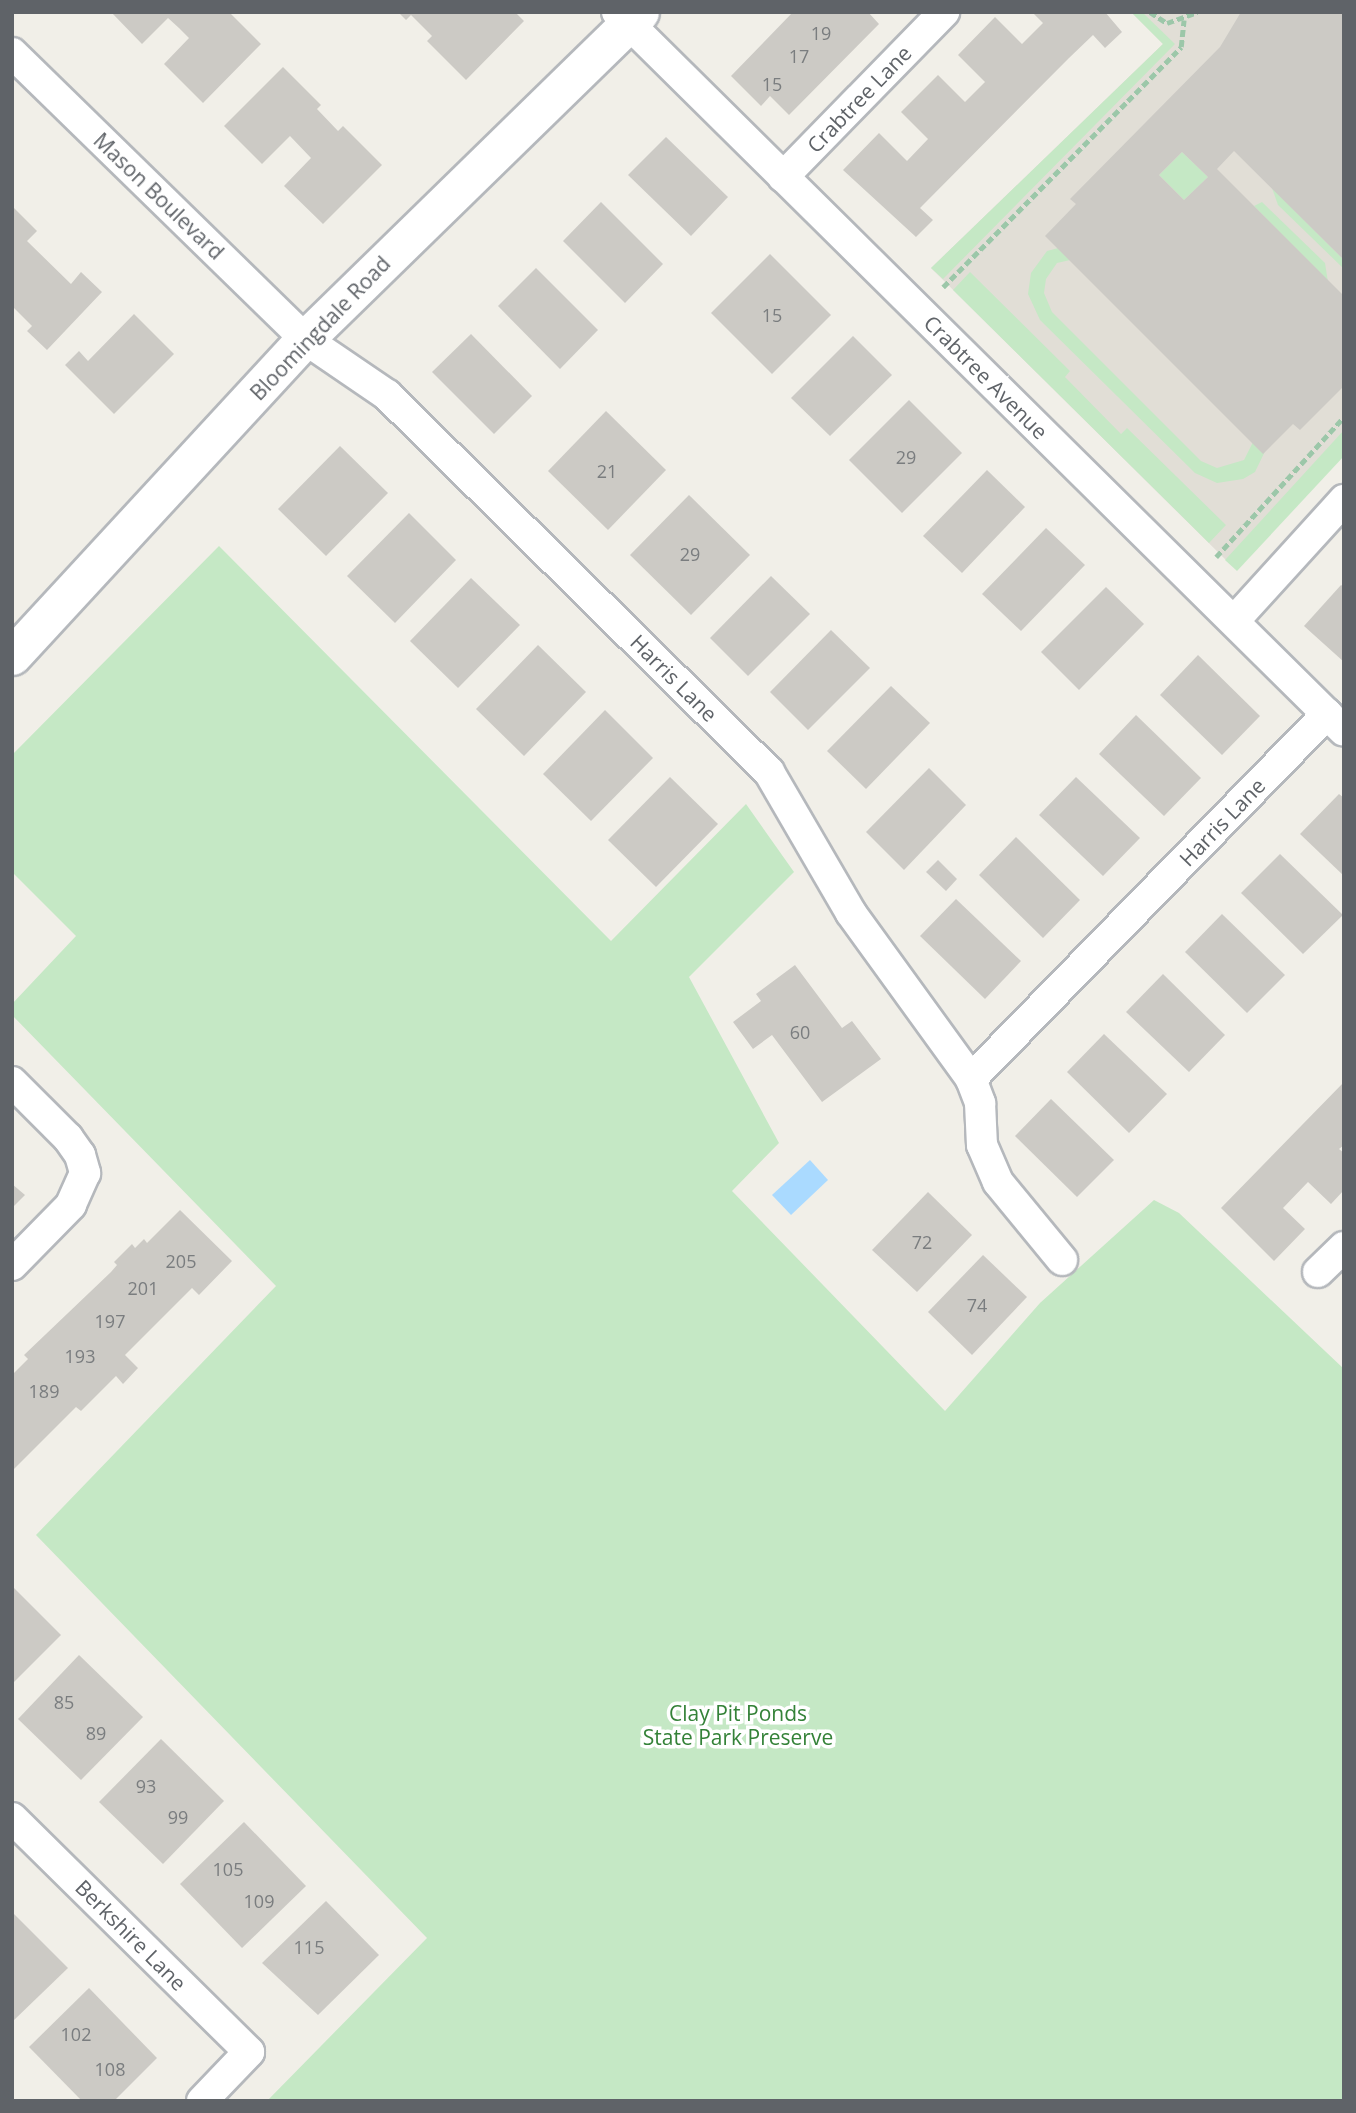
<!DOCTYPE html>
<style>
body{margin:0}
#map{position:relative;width:1356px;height:2113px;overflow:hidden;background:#f1efe8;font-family:"Open Sans",sans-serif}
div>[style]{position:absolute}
.education>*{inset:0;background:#e1ded6}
.green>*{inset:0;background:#c5e8c5}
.water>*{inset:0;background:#aadaff}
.building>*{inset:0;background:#cccac5}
.path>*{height:4.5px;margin-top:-2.25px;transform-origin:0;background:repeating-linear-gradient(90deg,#9cc7a9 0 7px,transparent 0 10.5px)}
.roads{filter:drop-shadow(2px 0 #b5b8bc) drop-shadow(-2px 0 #b5b8bc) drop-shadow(0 2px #b5b8bc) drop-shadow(0 -2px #b5b8bc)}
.minor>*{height:30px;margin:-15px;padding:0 15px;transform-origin:15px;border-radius:15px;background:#fff}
.tertiary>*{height:37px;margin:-18.5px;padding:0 18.5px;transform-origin:18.5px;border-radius:18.5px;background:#fff}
span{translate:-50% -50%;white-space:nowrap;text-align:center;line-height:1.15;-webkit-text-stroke:7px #fff;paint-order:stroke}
.number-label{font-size:18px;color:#7a7d7f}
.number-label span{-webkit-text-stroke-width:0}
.street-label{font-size:21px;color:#5f6368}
.park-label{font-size:21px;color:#348238}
.frame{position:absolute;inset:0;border:14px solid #5f6368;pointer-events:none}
</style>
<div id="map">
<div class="education">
<div style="clip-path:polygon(1131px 12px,1344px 12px,1344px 443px,1232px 566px,931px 268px,1163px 44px)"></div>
</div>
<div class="green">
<div style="clip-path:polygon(1131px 12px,1142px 12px,1175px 44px,943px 279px,931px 268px,1163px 44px)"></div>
<div style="clip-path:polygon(1182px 152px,1208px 177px,1184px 200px,1159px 175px)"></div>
<div style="clip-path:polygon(1272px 188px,1344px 260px,1344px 269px,1278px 205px)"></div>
<div style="clip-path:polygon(1262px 202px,1325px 263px,1328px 282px,1254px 206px)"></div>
<div style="clip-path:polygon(evenodd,1077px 243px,1103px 255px,1259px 407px,1269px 429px,1269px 443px,1255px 472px,1243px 479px,1217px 483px,1195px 473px,1040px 320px,1028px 294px,1031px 273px,1047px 251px,1077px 243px,1079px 258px,1097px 266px,1247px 415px,1254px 440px,1244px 460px,1217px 468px,1201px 461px,1052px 312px,1044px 293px,1046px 279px,1057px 263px,1079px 258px)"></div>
<div style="clip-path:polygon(970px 272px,1070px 371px,1065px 377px,1121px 434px,1127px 428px,1226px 525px,1209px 543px,953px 290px)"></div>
<div style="clip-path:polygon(1344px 430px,1344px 456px,1237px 571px,1225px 560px)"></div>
<div style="clip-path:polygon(219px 546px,611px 941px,746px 804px,794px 872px,689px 977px,779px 1143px,732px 1191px,945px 1411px,1040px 1303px,1154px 1200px,1179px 1213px,1344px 1369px,1344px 2101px,267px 2101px,427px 1938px,36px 1535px,276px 1286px,12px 1015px,12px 1004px,76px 936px,12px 872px,12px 755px)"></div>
</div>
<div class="water">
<div style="clip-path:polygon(810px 1160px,828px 1180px,791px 1215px,772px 1195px)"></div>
</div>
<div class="building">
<div style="clip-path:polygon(111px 12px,229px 12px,261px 44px,203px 103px,164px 64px,189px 38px,179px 28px,168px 18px,142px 44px)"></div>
<div style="clip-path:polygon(398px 12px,515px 12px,524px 21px,466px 80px,427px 41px,432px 36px,411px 15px,406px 20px)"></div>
<div style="clip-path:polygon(793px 12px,868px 12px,879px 24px,789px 115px,770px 96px,761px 106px,731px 76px)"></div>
<div style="clip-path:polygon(1032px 12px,1105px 12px,1122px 32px,1105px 48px,1093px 35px,1069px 58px,923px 205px,920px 208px,933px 220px,916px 237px,843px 170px,879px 133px,907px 161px,928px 139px,901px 112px,938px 75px,965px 102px,985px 82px,958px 55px,995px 17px,1022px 44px,1043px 23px)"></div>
<div style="clip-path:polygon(evenodd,1241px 12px,1344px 12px,1344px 260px,1234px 151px,1217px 169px,1344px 296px,1344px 386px,1300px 430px,1293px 424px,1263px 454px,1045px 236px,1076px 204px,1070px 199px,1220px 47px,1241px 12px,1182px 152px,1208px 177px,1184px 200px,1159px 175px,1182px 152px)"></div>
<div style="clip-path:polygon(283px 67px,321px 105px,317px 109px,338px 131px,343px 126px,382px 165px,323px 224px,284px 186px,311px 158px,290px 136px,262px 164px,224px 126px)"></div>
<div style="clip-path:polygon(666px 137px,728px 197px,691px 236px,628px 175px)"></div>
<div style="clip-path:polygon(601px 202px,663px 264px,625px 303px,563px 241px)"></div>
<div style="clip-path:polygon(12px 206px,37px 231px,27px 241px,71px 284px,81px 272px,102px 292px,47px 350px,27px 331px,32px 326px,12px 306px)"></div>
<div style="clip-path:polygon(770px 254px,831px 315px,772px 374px,711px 313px)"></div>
<div style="clip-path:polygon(536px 268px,598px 330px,560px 369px,498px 306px)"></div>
<div style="clip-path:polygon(134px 314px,174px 354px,114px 414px,65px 365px,79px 351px,88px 361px)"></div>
<div style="clip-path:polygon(471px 334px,532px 396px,494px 434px,432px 372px)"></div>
<div style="clip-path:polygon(853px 336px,892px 375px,830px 436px,791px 398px)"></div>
<div style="clip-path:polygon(909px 400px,962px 453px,902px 513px,849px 460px)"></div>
<div style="clip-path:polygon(606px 411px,666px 470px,608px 530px,548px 471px)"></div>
<div style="clip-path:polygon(340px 446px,388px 493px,326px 556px,278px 509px)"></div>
<div style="clip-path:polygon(987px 470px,1025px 507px,962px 573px,923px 536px)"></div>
<div style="clip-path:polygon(689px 495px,750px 555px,691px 615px,630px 555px)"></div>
<div style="clip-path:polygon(409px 513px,456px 560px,395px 623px,347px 576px)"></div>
<div style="clip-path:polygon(1046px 528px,1085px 565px,1021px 631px,982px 594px)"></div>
<div style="clip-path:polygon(771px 576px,810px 614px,748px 676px,710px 638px)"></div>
<div style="clip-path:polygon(471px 578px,520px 625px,458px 688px,410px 641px)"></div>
<div style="clip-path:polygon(1341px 585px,1344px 587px,1344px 662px,1304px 626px)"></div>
<div style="clip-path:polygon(1106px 587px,1144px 624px,1079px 690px,1041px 652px)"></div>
<div style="clip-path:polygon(831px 630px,870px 668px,808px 730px,770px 692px)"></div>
<div style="clip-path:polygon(538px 645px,586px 692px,524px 756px,476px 709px)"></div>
<div style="clip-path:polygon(1198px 655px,1260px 716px,1222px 755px,1160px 695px)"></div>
<div style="clip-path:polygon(891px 686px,930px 723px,866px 789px,827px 751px)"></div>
<div style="clip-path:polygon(605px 710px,653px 758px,591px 821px,543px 774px)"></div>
<div style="clip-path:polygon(1136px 715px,1201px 778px,1164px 816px,1099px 754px)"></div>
<div style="clip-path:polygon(929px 768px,966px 805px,904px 870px,866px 832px)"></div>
<div style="clip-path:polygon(670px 777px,718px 824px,656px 887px,608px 840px)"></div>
<div style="clip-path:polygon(1076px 777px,1140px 838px,1103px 876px,1039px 815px)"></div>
<div style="clip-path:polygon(1339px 794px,1344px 798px,1344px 876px,1300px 834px)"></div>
<div style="clip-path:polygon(1016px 837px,1080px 900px,1043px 938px,979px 875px)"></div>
<div style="clip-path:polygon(1280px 854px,1343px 915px,1303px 954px,1241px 893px)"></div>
<div style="clip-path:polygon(938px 860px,957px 879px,946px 891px,926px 872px)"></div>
<div style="clip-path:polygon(956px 899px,1021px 961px,985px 999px,920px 936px)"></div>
<div style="clip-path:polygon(1222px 914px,1285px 975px,1247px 1013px,1185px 952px)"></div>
<div style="clip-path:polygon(795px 965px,842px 1028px,852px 1021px,881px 1059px,822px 1102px,772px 1035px,753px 1049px,733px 1022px,761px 1001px,756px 994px)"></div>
<div style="clip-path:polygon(1163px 974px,1225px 1035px,1189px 1072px,1126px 1012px)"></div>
<div style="clip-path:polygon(1104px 1034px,1167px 1094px,1129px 1133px,1067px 1072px)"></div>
<div style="clip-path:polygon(1344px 1082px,1344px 1145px,1339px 1149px,1344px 1153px,1344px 1190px,1331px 1204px,1308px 1182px,1283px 1208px,1305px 1229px,1274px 1261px,1221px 1208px)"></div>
<div style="clip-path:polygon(1051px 1099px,1114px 1160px,1077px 1197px,1015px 1136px)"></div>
<div style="clip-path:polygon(12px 1184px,25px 1195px,12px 1208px)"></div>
<div style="clip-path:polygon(928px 1192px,972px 1235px,917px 1292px,872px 1250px)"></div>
<div style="clip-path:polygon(180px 1210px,232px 1261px,199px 1295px,192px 1288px,125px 1355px,138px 1368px,123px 1384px,116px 1376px,81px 1411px,76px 1407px,12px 1471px,12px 1375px,28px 1359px,24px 1355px,111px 1272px,117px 1265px,114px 1262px,132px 1244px,135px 1248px,144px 1239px,147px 1243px)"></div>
<div style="clip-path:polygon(983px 1255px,1027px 1297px,972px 1355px,928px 1312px)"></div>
<div style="clip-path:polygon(12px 1586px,61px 1635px,12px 1684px)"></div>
<div style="clip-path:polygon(79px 1655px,143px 1717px,81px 1780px,18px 1719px)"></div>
<div style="clip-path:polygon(161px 1739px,224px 1801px,163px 1864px,99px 1802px)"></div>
<div style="clip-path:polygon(244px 1822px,306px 1886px,242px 1948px,180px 1884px)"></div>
<div style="clip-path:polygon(326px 1901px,379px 1955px,318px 2015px,262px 1963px)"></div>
<div style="clip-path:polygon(12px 1912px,68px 1968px,12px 2022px)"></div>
<div style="clip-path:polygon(89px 1988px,157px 2058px,114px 2101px,82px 2101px,29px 2047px)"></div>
</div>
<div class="path">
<div style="left:1150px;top:12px;width:20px;rotate:33deg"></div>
<div style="left:1167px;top:23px;width:32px;rotate:-20deg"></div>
<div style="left:943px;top:287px;width:338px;rotate:-45.2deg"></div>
<div style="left:1181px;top:47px;width:27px;rotate:-84deg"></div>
<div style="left:1216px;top:557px;width:190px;rotate:-47.6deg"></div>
</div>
<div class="roads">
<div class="minor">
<div style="left:617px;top:12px;width:1022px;rotate:44.68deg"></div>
<div style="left:12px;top:53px;width:409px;rotate:44.3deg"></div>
<div style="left:305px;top:339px;width:99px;rotate:34.3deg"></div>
<div style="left:387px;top:395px;width:537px;rotate:44.62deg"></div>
<div style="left:769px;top:772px;width:163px;rotate:59.8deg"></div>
<div style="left:851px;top:913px;width:205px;rotate:54.1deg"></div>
<div style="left:971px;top:1079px;width:26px;rotate:69deg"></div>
<div style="left:980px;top:1103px;width:42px;rotate:87.3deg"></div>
<div style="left:982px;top:1145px;width:40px;rotate:66.6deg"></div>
<div style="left:998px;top:1182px;width:101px;rotate:50.6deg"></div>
<div style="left:783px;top:177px;width:231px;rotate:-45.7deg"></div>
<div style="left:1234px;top:621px;width:164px;rotate:-47.7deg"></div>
<div style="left:971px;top:1079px;width:510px;rotate:-45.72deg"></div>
<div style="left:12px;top:1082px;width:79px;rotate:45deg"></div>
<div style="left:68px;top:1138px;width:21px;rotate:55deg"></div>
<div style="left:80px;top:1155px;width:19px;rotate:74deg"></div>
<div style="left:85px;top:1173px;width:35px;rotate:114deg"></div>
<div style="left:71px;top:1205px;width:84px;rotate:134.5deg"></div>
<div style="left:1318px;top:1272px;width:36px;rotate:-44deg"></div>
<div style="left:12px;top:1818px;width:333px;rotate:44.6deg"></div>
<div style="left:249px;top:2052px;width:68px;rotate:133.8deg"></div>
</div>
<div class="tertiary">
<div style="left:12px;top:656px;width:432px;rotate:-47.3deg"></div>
<div style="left:305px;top:339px;width:468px;rotate:-44.3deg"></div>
</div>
</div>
<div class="number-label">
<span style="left:821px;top:33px">19</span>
<span style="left:799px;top:56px">17</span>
<span style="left:772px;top:84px">15</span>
<span style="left:772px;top:315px">15</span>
<span style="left:906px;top:457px">29</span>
<span style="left:607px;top:471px">21</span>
<span style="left:690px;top:554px">29</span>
<span style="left:800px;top:1032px">60</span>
<span style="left:922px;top:1242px">72</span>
<span style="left:181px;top:1261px">205</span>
<span style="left:143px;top:1288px">201</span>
<span style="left:977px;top:1305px">74</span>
<span style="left:110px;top:1321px">197</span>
<span style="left:80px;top:1356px">193</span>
<span style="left:44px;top:1391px">189</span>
<span style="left:64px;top:1702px">85</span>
<span style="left:96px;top:1733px">89</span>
<span style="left:146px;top:1786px">93</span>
<span style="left:178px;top:1817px">99</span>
<span style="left:228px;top:1869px">105</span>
<span style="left:259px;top:1901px">109</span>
<span style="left:309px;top:1947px">115</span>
<span style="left:76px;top:2034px">102</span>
<span style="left:110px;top:2069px">108</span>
</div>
<div class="street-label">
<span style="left:859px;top:99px;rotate:-46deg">Crabtree Lane</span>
<span style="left:159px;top:196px;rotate:44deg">Mason Boulevard</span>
<span style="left:320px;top:328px;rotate:-46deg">Bloomingdale Road</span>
<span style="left:986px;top:377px;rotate:45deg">Crabtree Avenue</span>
<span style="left:674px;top:678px;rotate:45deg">Harris Lane</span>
<span style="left:1222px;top:822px;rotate:-46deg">Harris Lane</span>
<span style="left:131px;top:1935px;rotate:45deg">Berkshire Lane</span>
</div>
<div class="park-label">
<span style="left:738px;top:1725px">Clay Pit Ponds<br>State Park Preserve</span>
</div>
<div class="frame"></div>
</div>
